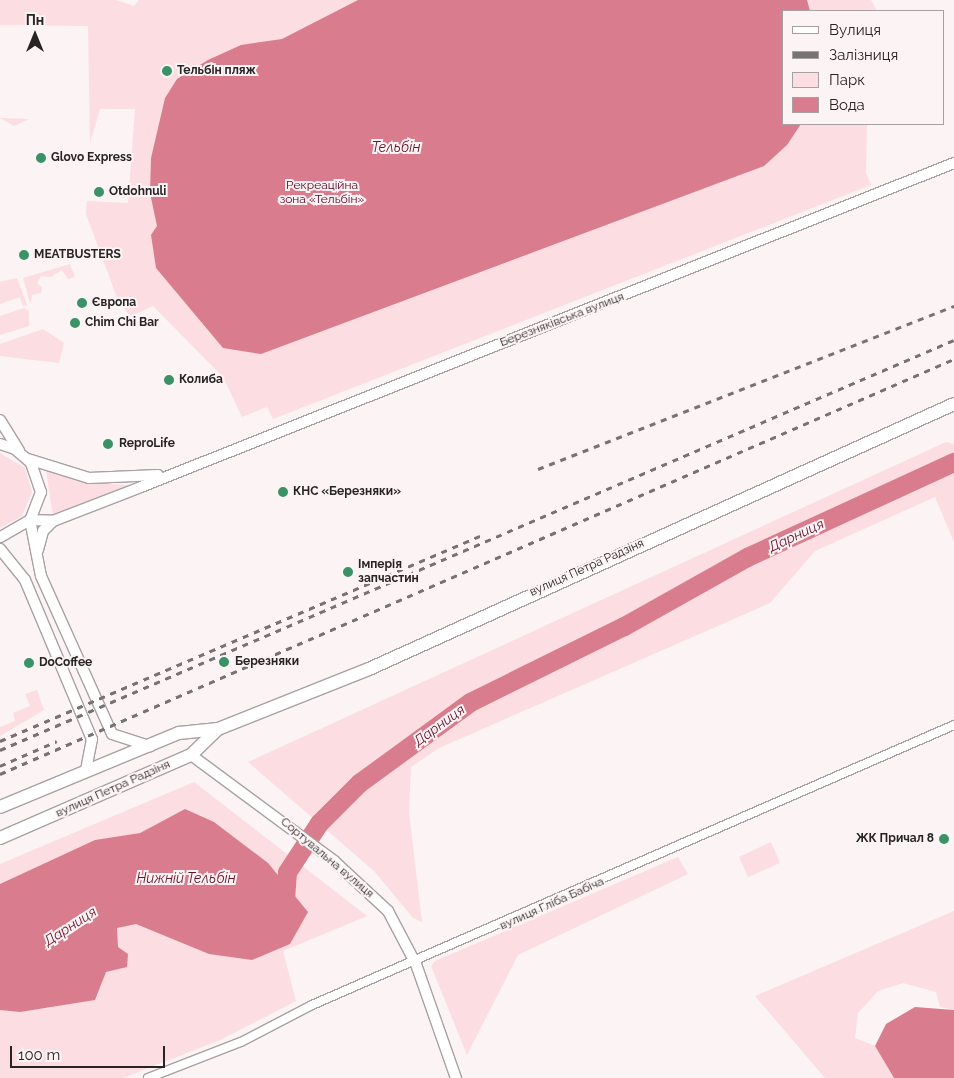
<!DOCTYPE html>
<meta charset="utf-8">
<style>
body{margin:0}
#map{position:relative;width:954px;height:1078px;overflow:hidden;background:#fcf3f4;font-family:Raleway,sans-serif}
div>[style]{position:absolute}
.green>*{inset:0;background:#fcdde1}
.water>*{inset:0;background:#d97d8e}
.river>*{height:19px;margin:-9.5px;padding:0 9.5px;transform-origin:9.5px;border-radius:9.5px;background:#d97d8e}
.roads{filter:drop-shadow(1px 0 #a9a1a2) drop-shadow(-1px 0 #a9a1a2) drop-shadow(0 1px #a9a1a2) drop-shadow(0 -1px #a9a1a2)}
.minor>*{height:8px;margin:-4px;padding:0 4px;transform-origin:4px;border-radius:4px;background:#fff}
.tertiary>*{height:10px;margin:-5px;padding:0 5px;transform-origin:5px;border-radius:5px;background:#fff}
.primary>*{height:12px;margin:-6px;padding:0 6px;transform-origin:6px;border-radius:6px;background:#fff}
.rail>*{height:3px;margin-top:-1.5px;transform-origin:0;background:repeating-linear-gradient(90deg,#777273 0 6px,transparent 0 12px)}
.dots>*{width:14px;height:14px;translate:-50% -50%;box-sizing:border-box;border:2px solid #fcf3f4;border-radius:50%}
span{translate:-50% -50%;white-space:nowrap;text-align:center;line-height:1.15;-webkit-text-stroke:4px #fcf3f4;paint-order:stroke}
.poi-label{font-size:12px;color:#272425;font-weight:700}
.left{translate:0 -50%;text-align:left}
.right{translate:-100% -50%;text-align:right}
.park-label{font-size:12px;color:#56001f}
.street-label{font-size:12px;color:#272425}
.water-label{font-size:14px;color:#65122b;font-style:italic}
.legend{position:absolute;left:782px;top:10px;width:162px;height:115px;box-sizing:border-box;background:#fcf3f4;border:1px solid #a7a0a1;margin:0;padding:6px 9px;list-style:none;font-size:15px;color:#272425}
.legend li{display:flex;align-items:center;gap:10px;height:25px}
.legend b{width:25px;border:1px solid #a7a0a1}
.north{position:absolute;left:10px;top:10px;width:50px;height:50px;-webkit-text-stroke:4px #fcf3f4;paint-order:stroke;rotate:0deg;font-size:14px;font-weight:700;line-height:20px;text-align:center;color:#272425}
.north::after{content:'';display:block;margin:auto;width:18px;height:22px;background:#272425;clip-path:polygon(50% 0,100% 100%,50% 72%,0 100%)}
.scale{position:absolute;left:10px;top:1046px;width:155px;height:22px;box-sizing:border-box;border:2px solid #272425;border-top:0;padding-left:6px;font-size:15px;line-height:18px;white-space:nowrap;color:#272425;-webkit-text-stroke:4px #fcf3f4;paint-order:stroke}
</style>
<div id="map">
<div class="green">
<div style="clip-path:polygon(0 0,115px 0,134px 6px,139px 0,871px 0,877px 11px,783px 11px,783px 124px,867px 124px,866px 173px,871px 185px,273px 419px,267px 407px,242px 417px,223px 377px,153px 306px,130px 317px,116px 295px,86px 214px,87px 201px,128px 203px,135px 109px,100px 109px,90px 143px,88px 26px,0 25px)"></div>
<div style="clip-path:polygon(0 118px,4px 118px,29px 119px,14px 126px)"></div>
<div style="clip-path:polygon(70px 264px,75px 277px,68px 279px,62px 270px,51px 277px,41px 276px,37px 283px,42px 287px,41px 293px,32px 295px,30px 303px,23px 278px)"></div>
<div style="clip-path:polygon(17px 278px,27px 305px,23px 306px,20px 297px,0 304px,0 282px)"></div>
<div style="clip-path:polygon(24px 308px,29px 311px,29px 326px,0 335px,0 316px)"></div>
<div style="clip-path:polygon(43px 329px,64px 343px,59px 363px,0 356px,0 344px)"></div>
<div style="clip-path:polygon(946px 442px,954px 444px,954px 542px,935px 497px,815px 551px,770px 603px,439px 748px,411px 767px,409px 812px,422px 922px,413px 918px,374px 871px,248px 762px)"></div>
<div style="clip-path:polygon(0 453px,25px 468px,32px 492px,22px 516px,0 528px)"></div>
<div style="clip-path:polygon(46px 470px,86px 482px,136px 486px,53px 516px)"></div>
<div style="clip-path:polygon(37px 690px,44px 710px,0 736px,0 727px,15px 721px,13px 713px,30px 706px,25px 694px)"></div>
<div style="clip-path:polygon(evenodd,194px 782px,367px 916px,283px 951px,296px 1001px,220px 1040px,123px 1078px,0 1078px,0 1010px,50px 1008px,106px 972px,126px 967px,0 921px,0 864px,194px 782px,185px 809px,257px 881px,98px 840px,140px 833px,185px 809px)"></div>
<div style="clip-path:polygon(771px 842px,780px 863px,748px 877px,739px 857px)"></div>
<div style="clip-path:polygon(678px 857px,688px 874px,518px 955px,467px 1055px,431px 966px,435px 961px)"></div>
<div style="clip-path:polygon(954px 911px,954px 1010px,940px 1007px,936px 992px,903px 983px,878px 991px,858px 1013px,855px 1038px,875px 1046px,894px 1078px,825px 1078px,755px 996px)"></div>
</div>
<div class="water">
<div style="clip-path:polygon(358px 0,807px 0,810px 11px,783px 11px,783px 124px,801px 124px,787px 145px,764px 166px,261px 354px,223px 348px,156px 268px,151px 235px,157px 226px,150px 193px,151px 158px,165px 98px,177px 79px,208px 60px,241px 45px,282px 39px)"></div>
<div style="clip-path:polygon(185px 809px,214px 822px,268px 863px,308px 912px,290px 944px,252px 960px,209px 954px,136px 924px,117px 928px,118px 947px,128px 954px,127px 967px,106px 972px,95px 1000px,20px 1012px,0 1010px,0 884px,95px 840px,140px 833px)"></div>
<div style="clip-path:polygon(915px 1007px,954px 1010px,954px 1078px,894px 1078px,875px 1046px,886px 1024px)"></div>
</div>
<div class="river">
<div style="left:284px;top:912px;width:40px;rotate:-85.7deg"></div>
<div style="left:287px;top:872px;width:59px;rotate:-56.9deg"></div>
<div style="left:319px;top:823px;width:57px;rotate:-45deg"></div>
<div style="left:359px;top:783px;width:137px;rotate:-36.1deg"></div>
<div style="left:470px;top:702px;width:172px;rotate:-26.3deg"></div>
<div style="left:624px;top:626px;width:141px;rotate:-29.3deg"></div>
<div style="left:747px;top:557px;width:228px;rotate:-24.7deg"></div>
</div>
<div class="roads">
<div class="minor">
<div style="left:148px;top:1078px;width:100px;rotate:-21.2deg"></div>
<div style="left:241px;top:1042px;width:80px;rotate:-27.5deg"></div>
<div style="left:312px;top:1005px;width:700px;rotate:-23.56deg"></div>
</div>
<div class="tertiary">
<div style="left:0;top:420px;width:36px;rotate:58deg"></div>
<div style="left:0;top:444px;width:16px;rotate:18deg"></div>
<div style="left:15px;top:449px;width:21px;rotate:41deg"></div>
<div style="left:31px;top:463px;width:31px;rotate:71deg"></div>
<div style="left:41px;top:492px;width:30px;rotate:111deg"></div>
<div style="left:30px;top:520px;width:34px;rotate:150deg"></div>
<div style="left:28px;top:459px;width:64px;rotate:17.3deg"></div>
<div style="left:89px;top:478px;width:69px;rotate:-2.5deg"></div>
<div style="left:30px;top:520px;width:23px;rotate:2deg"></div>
<div style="left:53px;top:521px;width:94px;rotate:-21.1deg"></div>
<div style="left:141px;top:487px;width:875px;rotate:-21.73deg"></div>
<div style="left:30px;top:520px;width:57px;rotate:78.9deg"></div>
<div style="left:41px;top:576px;width:173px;rotate:65.8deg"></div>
<div style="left:112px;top:734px;width:40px;rotate:18deg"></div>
<div style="left:0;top:549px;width:40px;rotate:51deg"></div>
<div style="left:25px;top:580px;width:173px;rotate:67.2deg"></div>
<div style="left:92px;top:739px;width:33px;rotate:101deg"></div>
<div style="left:38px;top:550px;width:20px;rotate:-75deg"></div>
<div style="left:43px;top:531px;width:14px;rotate:-45deg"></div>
<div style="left:191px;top:755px;width:178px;rotate:36.5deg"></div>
<div style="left:334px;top:861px;width:74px;rotate:42.8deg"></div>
<div style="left:388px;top:911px;width:60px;rotate:62.2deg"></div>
<div style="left:416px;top:964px;width:121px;rotate:70.7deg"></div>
</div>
<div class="primary">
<div style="left:0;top:807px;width:194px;rotate:-22.5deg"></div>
<div style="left:179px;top:733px;width:39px;rotate:-6deg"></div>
<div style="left:218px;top:729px;width:162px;rotate:-21.7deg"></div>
<div style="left:369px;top:669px;width:642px;rotate:-24.37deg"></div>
<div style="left:0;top:838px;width:208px;rotate:-23.5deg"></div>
<div style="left:191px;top:755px;width:37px;rotate:-44deg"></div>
</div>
</div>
<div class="rail">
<div style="left:538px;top:469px;width:447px;rotate:-21.4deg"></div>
<div style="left:0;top:741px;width:522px;rotate:-23.13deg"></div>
<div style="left:0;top:750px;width:1038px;rotate:-23.26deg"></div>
<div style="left:0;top:766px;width:62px;rotate:-23.7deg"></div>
<div style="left:0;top:774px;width:1040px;rotate:-23.51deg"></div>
</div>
<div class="dots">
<div style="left:167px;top:71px;background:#3a9267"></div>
<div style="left:41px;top:158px;background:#3a9267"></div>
<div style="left:99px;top:192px;background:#3a9267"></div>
<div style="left:24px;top:255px;background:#3a9267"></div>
<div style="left:82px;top:303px;background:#3a9267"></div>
<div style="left:75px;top:323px;background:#3a9267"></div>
<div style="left:169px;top:380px;background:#3a9267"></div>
<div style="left:108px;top:444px;background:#3a9267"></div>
<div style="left:283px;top:492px;background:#3a9267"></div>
<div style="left:348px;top:572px;background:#3a9267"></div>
<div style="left:224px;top:662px;background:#3a9267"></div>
<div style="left:29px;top:663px;background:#3a9267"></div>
<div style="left:944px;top:839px;background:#3a9267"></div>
</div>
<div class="poi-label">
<span class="left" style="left:177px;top:71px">Тельбін пляж</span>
<span class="left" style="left:51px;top:158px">Glovo Express</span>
<span class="left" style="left:109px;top:192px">Otdohnuli</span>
<span class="left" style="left:34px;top:255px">MEATBUSTERS</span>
<span class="left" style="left:92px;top:303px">Європа</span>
<span class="left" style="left:85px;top:323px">Chim Chi Bar</span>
<span class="left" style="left:179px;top:380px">Колиба</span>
<span class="left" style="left:119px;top:444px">ReproLife</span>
<span class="left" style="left:293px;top:492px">КНС «Березняки»</span>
<span class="left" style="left:358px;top:572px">Імперія<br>запчастин</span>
<span class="left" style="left:235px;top:662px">Березняки</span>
<span class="left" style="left:39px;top:663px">DoCoffee</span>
<span class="right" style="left:934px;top:839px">ЖК Причал 8</span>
</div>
<div class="park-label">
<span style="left:322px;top:193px">Рекреаційна<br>зона «Тельбін»</span>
</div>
<div class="street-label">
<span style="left:562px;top:320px;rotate:-21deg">Березняківська вулиця</span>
<span style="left:587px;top:568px;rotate:-24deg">вулиця Петра Радзіня</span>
<span style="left:113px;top:789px;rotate:-24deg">вулиця Петра Радзіня</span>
<span style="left:327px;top:858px;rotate:40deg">Сортувальна вулиця</span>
<span style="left:552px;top:904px;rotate:-24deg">вулиця Гліба Бабіча</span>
</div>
<div class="water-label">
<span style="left:396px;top:147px">Тельбін</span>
<span style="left:796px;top:535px;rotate:-25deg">Дарниця</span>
<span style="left:439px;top:725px;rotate:-36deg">Дарниця</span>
<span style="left:186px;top:878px">Нижній Тельбін</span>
<span style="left:70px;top:926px;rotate:-33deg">Дарниця</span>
</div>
<ul class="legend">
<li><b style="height:6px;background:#fff"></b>Вулиця</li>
<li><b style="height:6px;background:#777273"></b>Залізниця</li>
<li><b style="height:14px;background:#fcdde1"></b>Парк</li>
<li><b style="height:14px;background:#d97d8e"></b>Вода</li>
</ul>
<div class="north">Пн</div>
<div class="scale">100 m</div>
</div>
